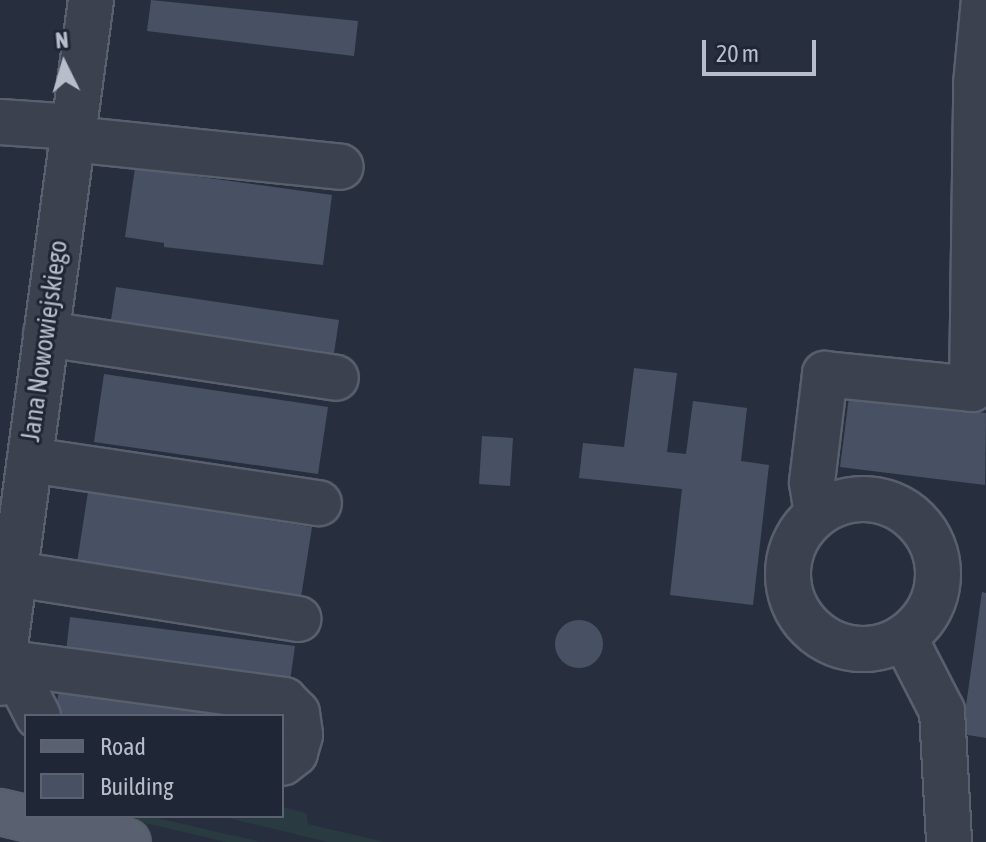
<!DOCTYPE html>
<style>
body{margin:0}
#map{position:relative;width:986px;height:842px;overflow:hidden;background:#272f3f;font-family:"Asap Condensed",sans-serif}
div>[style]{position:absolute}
.green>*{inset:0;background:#293b40}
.building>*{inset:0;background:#485163}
.round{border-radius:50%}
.roads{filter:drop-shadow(2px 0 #585f6d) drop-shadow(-2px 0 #585f6d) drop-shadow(0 2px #585f6d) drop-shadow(0 -2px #585f6d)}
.minor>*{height:44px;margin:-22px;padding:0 22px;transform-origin:22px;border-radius:22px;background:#3b414f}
.minor>.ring{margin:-22px;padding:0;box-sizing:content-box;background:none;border:44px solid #3b414f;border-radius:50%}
.major>*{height:44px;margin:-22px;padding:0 22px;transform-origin:22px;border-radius:22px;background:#59606f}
span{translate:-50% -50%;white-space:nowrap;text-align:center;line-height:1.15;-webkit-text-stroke:6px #1f2635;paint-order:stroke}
.street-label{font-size:26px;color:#b7bdca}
.legend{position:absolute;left:24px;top:714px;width:260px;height:104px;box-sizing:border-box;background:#1f2635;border:2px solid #5c6271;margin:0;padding:10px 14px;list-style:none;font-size:24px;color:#b7bdca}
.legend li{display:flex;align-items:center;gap:16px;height:40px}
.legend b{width:40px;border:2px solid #5c6271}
.north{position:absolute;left:24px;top:24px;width:80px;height:80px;-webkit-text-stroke:6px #1f2635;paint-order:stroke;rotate:355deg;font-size:22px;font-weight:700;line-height:32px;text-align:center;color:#b7bdca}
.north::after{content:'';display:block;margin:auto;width:28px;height:36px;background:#b7bdca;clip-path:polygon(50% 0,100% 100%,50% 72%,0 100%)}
.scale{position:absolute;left:702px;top:40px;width:114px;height:36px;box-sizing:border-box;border:4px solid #b7bdca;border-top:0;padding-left:10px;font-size:24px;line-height:28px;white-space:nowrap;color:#b7bdca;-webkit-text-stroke:6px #1f2635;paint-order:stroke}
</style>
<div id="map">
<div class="green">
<div style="clip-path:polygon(282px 807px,306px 813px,308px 824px,384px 842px,328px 842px,220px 816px,282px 816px)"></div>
<div style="clip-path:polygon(115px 816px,148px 816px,261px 842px,226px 842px)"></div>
</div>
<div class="building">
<div style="clip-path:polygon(151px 0,358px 21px,354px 56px,147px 31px)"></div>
<div style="clip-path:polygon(135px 168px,332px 195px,323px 265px,164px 247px,164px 243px,125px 237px)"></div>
<div style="clip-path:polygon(116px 287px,339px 320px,334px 353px,111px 320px)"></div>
<div style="clip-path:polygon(634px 368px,677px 373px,667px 452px,686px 454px,693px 401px,747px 408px,741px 461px,769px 465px,753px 605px,670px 595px,682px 489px,579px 478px,583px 443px,624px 447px)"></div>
<div style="clip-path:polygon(104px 374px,328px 407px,318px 474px,94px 442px)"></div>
<div style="clip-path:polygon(849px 397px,986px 413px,985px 485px,840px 467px)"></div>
<div style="clip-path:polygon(482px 436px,513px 438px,510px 486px,479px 484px)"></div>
<div style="clip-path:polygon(88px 492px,312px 527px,301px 597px,77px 563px)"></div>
<div style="clip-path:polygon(982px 592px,986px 593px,986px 738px,962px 734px)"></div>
<div style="clip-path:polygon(70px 617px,295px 646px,290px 681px,66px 652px)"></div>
<div class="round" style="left:555px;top:620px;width:48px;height:48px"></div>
<div style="clip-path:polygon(60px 682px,282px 716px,55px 716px)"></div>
</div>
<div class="roads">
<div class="minor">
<div style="left:0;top:122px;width:74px;rotate:3.9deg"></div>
<div style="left:72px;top:139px;width:270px;rotate:5.9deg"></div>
<div style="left:46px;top:334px;width:293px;rotate:8.6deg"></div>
<div style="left:30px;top:460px;width:292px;rotate:8.5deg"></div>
<div class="ring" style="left:788px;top:499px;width:106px;height:106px"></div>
<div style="left:817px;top:514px;width:32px;rotate:-99deg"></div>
<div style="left:812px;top:482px;width:109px;rotate:-83.1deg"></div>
<div style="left:825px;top:374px;width:148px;rotate:5.8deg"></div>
<div style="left:972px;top:389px;width:305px;rotate:-89.2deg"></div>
<div style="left:976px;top:84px;width:84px;rotate:-84.6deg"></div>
<div style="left:15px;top:574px;width:287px;rotate:9deg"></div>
<div style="left:904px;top:637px;width:83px;rotate:62.8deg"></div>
<div style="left:942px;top:711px;width:131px;rotate:86.9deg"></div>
<div style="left:3px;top:662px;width:284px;rotate:7.7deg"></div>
<div style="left:284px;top:700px;width:18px;rotate:45deg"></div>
<div style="left:297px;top:713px;width:22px;rotate:82deg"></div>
<div style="left:300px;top:735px;width:19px;rotate:106deg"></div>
<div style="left:295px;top:753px;width:16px;rotate:142deg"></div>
<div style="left:2px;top:668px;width:18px;rotate:29deg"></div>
<div style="left:18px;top:677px;width:44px;rotate:62.9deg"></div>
<div style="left:0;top:683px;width:689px;rotate:-82.41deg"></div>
</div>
<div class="major">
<div style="left:0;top:812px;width:131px;rotate:13.2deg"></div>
</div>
</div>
<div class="street-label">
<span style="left:45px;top:341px;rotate:-82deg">Jana Nowowiejskiego</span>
</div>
<ul class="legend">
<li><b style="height:10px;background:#59606f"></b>Road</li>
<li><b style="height:22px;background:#485163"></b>Building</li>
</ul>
<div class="north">N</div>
<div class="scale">20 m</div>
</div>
